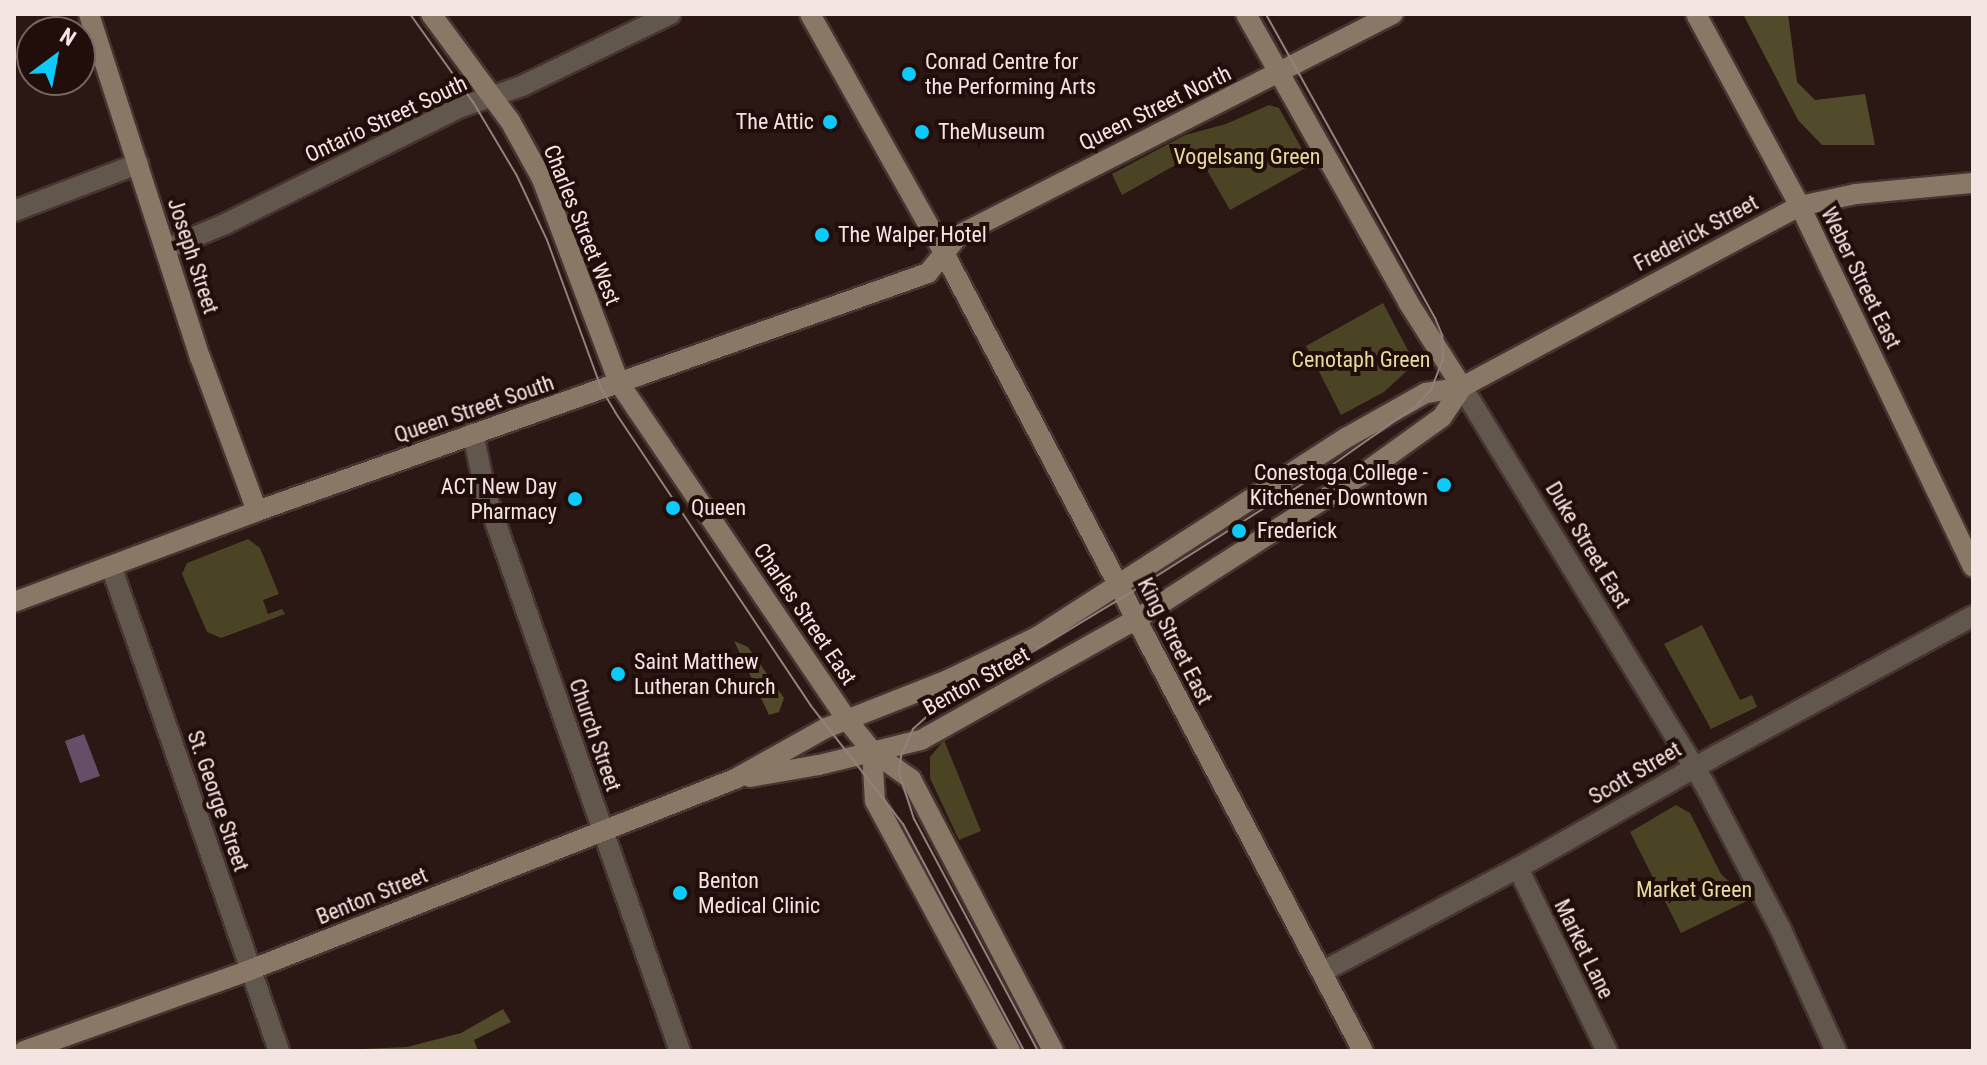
<!DOCTYPE html>
<style>
body{margin:0}
#map{position:relative;width:1987px;height:1065px;overflow:hidden;background:#2b1713;font-family:"Roboto Condensed",sans-serif}
div>[style]{position:absolute}
.green>*{inset:0;background:#4a4425}
.forest>*{inset:0;background:#514b2b}
.water>*{inset:0;background:#654e67}
.roads{filter:drop-shadow(2px 0 #473430) drop-shadow(-2px 0 #473430) drop-shadow(0 2px #473430) drop-shadow(0 -2px #473430)}
.street>*{height:20px;margin:-10px;padding:0 10px;transform-origin:10px;border-radius:10px;background:#62574d}
.secondary>*{height:20px;margin:-10px;padding:0 10px;transform-origin:10px;border-radius:10px;background:#8a7867}
.tram>*{height:2px;margin:-1px;padding:0 1px;transform-origin:1px;border-radius:1px;background:#92807d}
.dots>*{width:22px;height:22px;translate:-50% -50%;box-sizing:border-box;border:4px solid #210e0a;border-radius:50%}
span{translate:-50% -50%;white-space:nowrap;text-align:center;line-height:1.15;-webkit-text-stroke:8px #210e0a;paint-order:stroke}
.poi-label{font-size:22px;color:#f4e5e2}
.left{translate:0 -50%;text-align:left}
.right{translate:-100% -50%;text-align:right}
.street-label{font-size:22px;color:#f4e5e2}
.park-label{font-size:22px;color:#e6db9e}
.frame{position:absolute;inset:0;border:16px solid #f4e5e2;pointer-events:none}
.north{position:absolute;left:16px;top:16px;width:80px;height:80px;box-sizing:border-box;background:#210e0a;border:2px solid #756460;border-radius:50%;rotate:32deg;font-size:22px;font-weight:700;line-height:32px;text-align:center;color:#f4e5e2}
.north::after{content:'';display:block;margin:auto;width:28px;height:36px;background:#0ccafa;clip-path:polygon(50% 0,100% 100%,50% 72%,0 100%)}
</style>
<div id="map">
<div class="green">
<div style="clip-path:polygon(1269px 105px,1279px 108px,1311px 165px,1230px 210px,1197px 153px,1122px 195px,1112px 174px,1185px 135px,1226px 124px)"></div>
<div style="clip-path:polygon(1383px 303px,1411px 356px,1410px 368px,1384px 392px,1341px 415px,1306px 346px)"></div>
<div style="clip-path:polygon(248px 539px,260px 548px,279px 594px,263px 600px,268px 614px,282px 609px,285px 614px,221px 638px,207px 632px,182px 574px,187px 563px)"></div>
<div style="clip-path:polygon(1702px 625px,1740px 700px,1752px 695px,1757px 707px,1711px 729px,1664px 644px)"></div>
<div style="clip-path:polygon(944px 740px,981px 831px,959px 840px,930px 778px,930px 757px)"></div>
<div style="clip-path:polygon(1676px 805px,1690px 813px,1721px 874px,1749px 900px,1681px 933px,1630px 832px)"></div>
</div>
<div class="forest">
<div style="clip-path:polygon(1743px 14px,1788px 14px,1797px 82px,1815px 100px,1865px 94px,1875px 145px,1822px 145px,1798px 120px)"></div>
<div style="clip-path:polygon(734px 641px,748px 647px,784px 698px,779px 712px,769px 715px)"></div>
<div style="clip-path:polygon(503px 1009px,511px 1022px,474px 1040px,478px 1051px,318px 1051px,407px 1047px,461px 1033px)"></div>
</div>
<div class="water">
<div style="clip-path:polygon(84px 734px,100px 776px,80px 783px,65px 741px)"></div>
</div>
<div class="roads">
<div class="street">
<div style="left:14px;top:211px;width:133px;rotate:-20.8deg"></div>
<div style="left:166px;top:249px;width:64px;rotate:-23deg"></div>
<div style="left:225px;top:224px;width:263px;rotate:-26.4deg"></div>
<div style="left:461px;top:107px;width:65px;rotate:-19deg"></div>
<div style="left:522px;top:86px;width:165px;rotate:-25.9deg"></div>
<div style="left:1462px;top:387px;width:466px;rotate:58.6deg"></div>
<div style="left:1705px;top:785px;width:164px;rotate:62.3deg"></div>
<div style="left:1781px;top:930px;width:133px;rotate:65.6deg"></div>
<div style="left:473px;top:433px;width:63px;rotate:78.2deg"></div>
<div style="left:486px;top:495px;width:589px;rotate:70.77deg"></div>
<div style="left:111px;top:566px;width:513px;rotate:70.89deg"></div>
<div style="left:1518px;top:868px;width:203px;rotate:64.1deg"></div>
<div style="left:1322px;top:972px;width:222px;rotate:-28deg"></div>
<div style="left:1518px;top:868px;width:229px;rotate:-29.6deg"></div>
<div style="left:1717px;top:755px;width:291px;rotate:-28.5deg"></div>
</div>
<div class="secondary">
<div style="left:89px;top:14px;width:361px;rotate:72.1deg"></div>
<div style="left:200px;top:357px;width:164px;rotate:69.7deg"></div>
<div style="left:431px;top:14px;width:133px;rotate:53.6deg"></div>
<div style="left:510px;top:121px;width:66px;rotate:61.1deg"></div>
<div style="left:542px;top:179px;width:218px;rotate:69.3deg"></div>
<div style="left:619px;top:383px;width:407px;rotate:55.9deg"></div>
<div style="left:847px;top:720px;width:40px;rotate:51deg"></div>
<div style="left:872px;top:751px;width:48px;rotate:35.7deg"></div>
<div style="left:911px;top:779px;width:307px;rotate:62.4deg"></div>
<div style="left:810px;top:14px;width:274px;rotate:60.7deg"></div>
<div style="left:944px;top:253px;width:901px;rotate:62.3deg"></div>
<div style="left:1246px;top:14px;width:330px;rotate:60.6deg"></div>
<div style="left:1408px;top:302px;width:101px;rotate:57.6deg"></div>
<div style="left:1696px;top:14px;width:218px;rotate:61.6deg"></div>
<div style="left:1800px;top:206px;width:400px;rotate:64.4deg"></div>
<div style="left:14px;top:602px;width:259px;rotate:-20.5deg"></div>
<div style="left:257px;top:511px;width:712px;rotate:-19.53deg"></div>
<div style="left:928px;top:273px;width:49px;rotate:-50.8deg"></div>
<div style="left:959px;top:235px;width:487px;rotate:-27deg"></div>
<div style="left:872px;top:751px;width:50px;rotate:86.6deg"></div>
<div style="left:875px;top:801px;width:284px;rotate:61.6deg"></div>
<div style="left:750px;top:777px;width:70px;rotate:-9.9deg"></div>
<div style="left:819px;top:765px;width:105px;rotate:-13.8deg"></div>
<div style="left:921px;top:740px;width:248px;rotate:-29.3deg"></div>
<div style="left:1137px;top:619px;width:265px;rotate:-32.7deg"></div>
<div style="left:1360px;top:476px;width:101px;rotate:-35.7deg"></div>
<div style="left:1442px;top:417px;width:36px;rotate:-56deg"></div>
<div style="left:24px;top:1051px;width:240px;rotate:-19.7deg"></div>
<div style="left:250px;top:970px;width:521px;rotate:-21.5deg"></div>
<div style="left:735px;top:779px;width:104px;rotate:-29.3deg"></div>
<div style="left:826px;top:728px;width:131px;rotate:-21.5deg"></div>
<div style="left:948px;top:680px;width:99px;rotate:-25.8deg"></div>
<div style="left:1037px;top:637px;width:368px;rotate:-32.8deg"></div>
<div style="left:1346px;top:438px;width:92px;rotate:-29.4deg"></div>
<div style="left:1426px;top:393px;width:36px;rotate:-9deg"></div>
<div style="left:1462px;top:387px;width:383px;rotate:-28.2deg"></div>
<div style="left:1800px;top:206px;width:57px;rotate:-12.1deg"></div>
<div style="left:1856px;top:194px;width:118px;rotate:-5.4deg"></div>
</div>
</div>
<div class="tram">
<div style="left:410px;top:14px;width:108px;rotate:54.4deg"></div>
<div style="left:473px;top:102px;width:84px;rotate:59.2deg"></div>
<div style="left:516px;top:174px;width:73px;rotate:64.8deg"></div>
<div style="left:547px;top:240px;width:160px;rotate:69.9deg"></div>
<div style="left:602px;top:390px;width:26px;rotate:59deg"></div>
<div style="left:615px;top:412px;width:353px;rotate:56.3deg"></div>
<div style="left:811px;top:706px;width:150px;rotate:52.1deg"></div>
<div style="left:903px;top:824px;width:257px;rotate:61.9deg"></div>
<div style="left:1038px;top:1051px;width:263px;rotate:-118.1deg"></div>
<div style="left:914px;top:819px;width:48px;rotate:-108.1deg"></div>
<div style="left:899px;top:773px;width:17px;rotate:-83deg"></div>
<div style="left:901px;top:756px;width:30px;rotate:-66deg"></div>
<div style="left:913px;top:729px;width:25px;rotate:-42deg"></div>
<div style="left:932px;top:712px;width:225px;rotate:-31deg"></div>
<div style="left:1125px;top:596px;width:245px;rotate:-32.3deg"></div>
<div style="left:1332px;top:465px;width:103px;rotate:-35.1deg"></div>
<div style="left:1416px;top:406px;width:22px;rotate:-47deg"></div>
<div style="left:1431px;top:390px;width:33px;rotate:-69deg"></div>
<div style="left:1443px;top:359px;width:24px;rotate:-92deg"></div>
<div style="left:1442px;top:335px;width:18px;rotate:-112deg"></div>
<div style="left:1435px;top:318px;width:348px;rotate:-119.1deg"></div>
</div>
<div class="dots">
<div style="left:909px;top:74px;background:#0ccafa"></div>
<div style="left:830px;top:122px;background:#0ccafa"></div>
<div style="left:922px;top:132px;background:#0ccafa"></div>
<div style="left:822px;top:235px;background:#0ccafa"></div>
<div style="left:1444px;top:485px;background:#0ccafa"></div>
<div style="left:575px;top:499px;background:#0ccafa"></div>
<div style="left:673px;top:508px;background:#0ccafa"></div>
<div style="left:1239px;top:531px;background:#0ccafa"></div>
<div style="left:618px;top:674px;background:#0ccafa"></div>
<div style="left:680px;top:893px;background:#0ccafa"></div>
</div>
<div class="poi-label">
<span class="left" style="left:925px;top:74px">Conrad Centre for<br>the Performing Arts</span>
<span class="right" style="left:814px;top:122px">The Attic</span>
<span class="left" style="left:938px;top:132px">TheMuseum</span>
<span class="left" style="left:838px;top:235px">The Walper Hotel</span>
<span class="right" style="left:1428px;top:485px">Conestoga College -<br>Kitchener Downtown</span>
<span class="right" style="left:557px;top:499px">ACT New Day<br>Pharmacy</span>
<span class="left" style="left:691px;top:508px">Queen</span>
<span class="left" style="left:1257px;top:531px">Frederick</span>
<span class="left" style="left:634px;top:674px">Saint Matthew<br>Lutheran Church</span>
<span class="left" style="left:698px;top:893px">Benton<br>Medical Clinic</span>
</div>
<div class="street-label">
<span style="left:1155px;top:108px;rotate:-26deg">Queen Street North</span>
<span style="left:386px;top:119px;rotate:-25deg">Ontario Street South</span>
<span style="left:582px;top:225px;rotate:68deg">Charles Street West</span>
<span style="left:1696px;top:233px;rotate:-28deg">Frederick Street</span>
<span style="left:193px;top:256px;rotate:72deg">Joseph Street</span>
<span style="left:1861px;top:278px;rotate:64deg">Weber Street East</span>
<span style="left:474px;top:409px;rotate:-19deg">Queen Street South</span>
<span style="left:1588px;top:545px;rotate:59deg">Duke Street East</span>
<span style="left:805px;top:614px;rotate:56deg">Charles Street East</span>
<span style="left:1175px;top:641px;rotate:63deg">King Street East</span>
<span style="left:976px;top:681px;rotate:-29deg">Benton Street</span>
<span style="left:595px;top:735px;rotate:71deg">Church Street</span>
<span style="left:1635px;top:773px;rotate:-30deg">Scott Street</span>
<span style="left:218px;top:801px;rotate:71deg">St. George Street</span>
<span style="left:372px;top:896px;rotate:-22deg">Benton Street</span>
<span style="left:1584px;top:949px;rotate:64deg">Market Lane</span>
</div>
<div class="park-label">
<span style="left:1247px;top:157px">Vogelsang Green</span>
<span style="left:1361px;top:360px">Cenotaph Green</span>
<span style="left:1694px;top:890px">Market Green</span>
</div>
<div class="frame"></div>
<div class="north">N</div>
</div>
